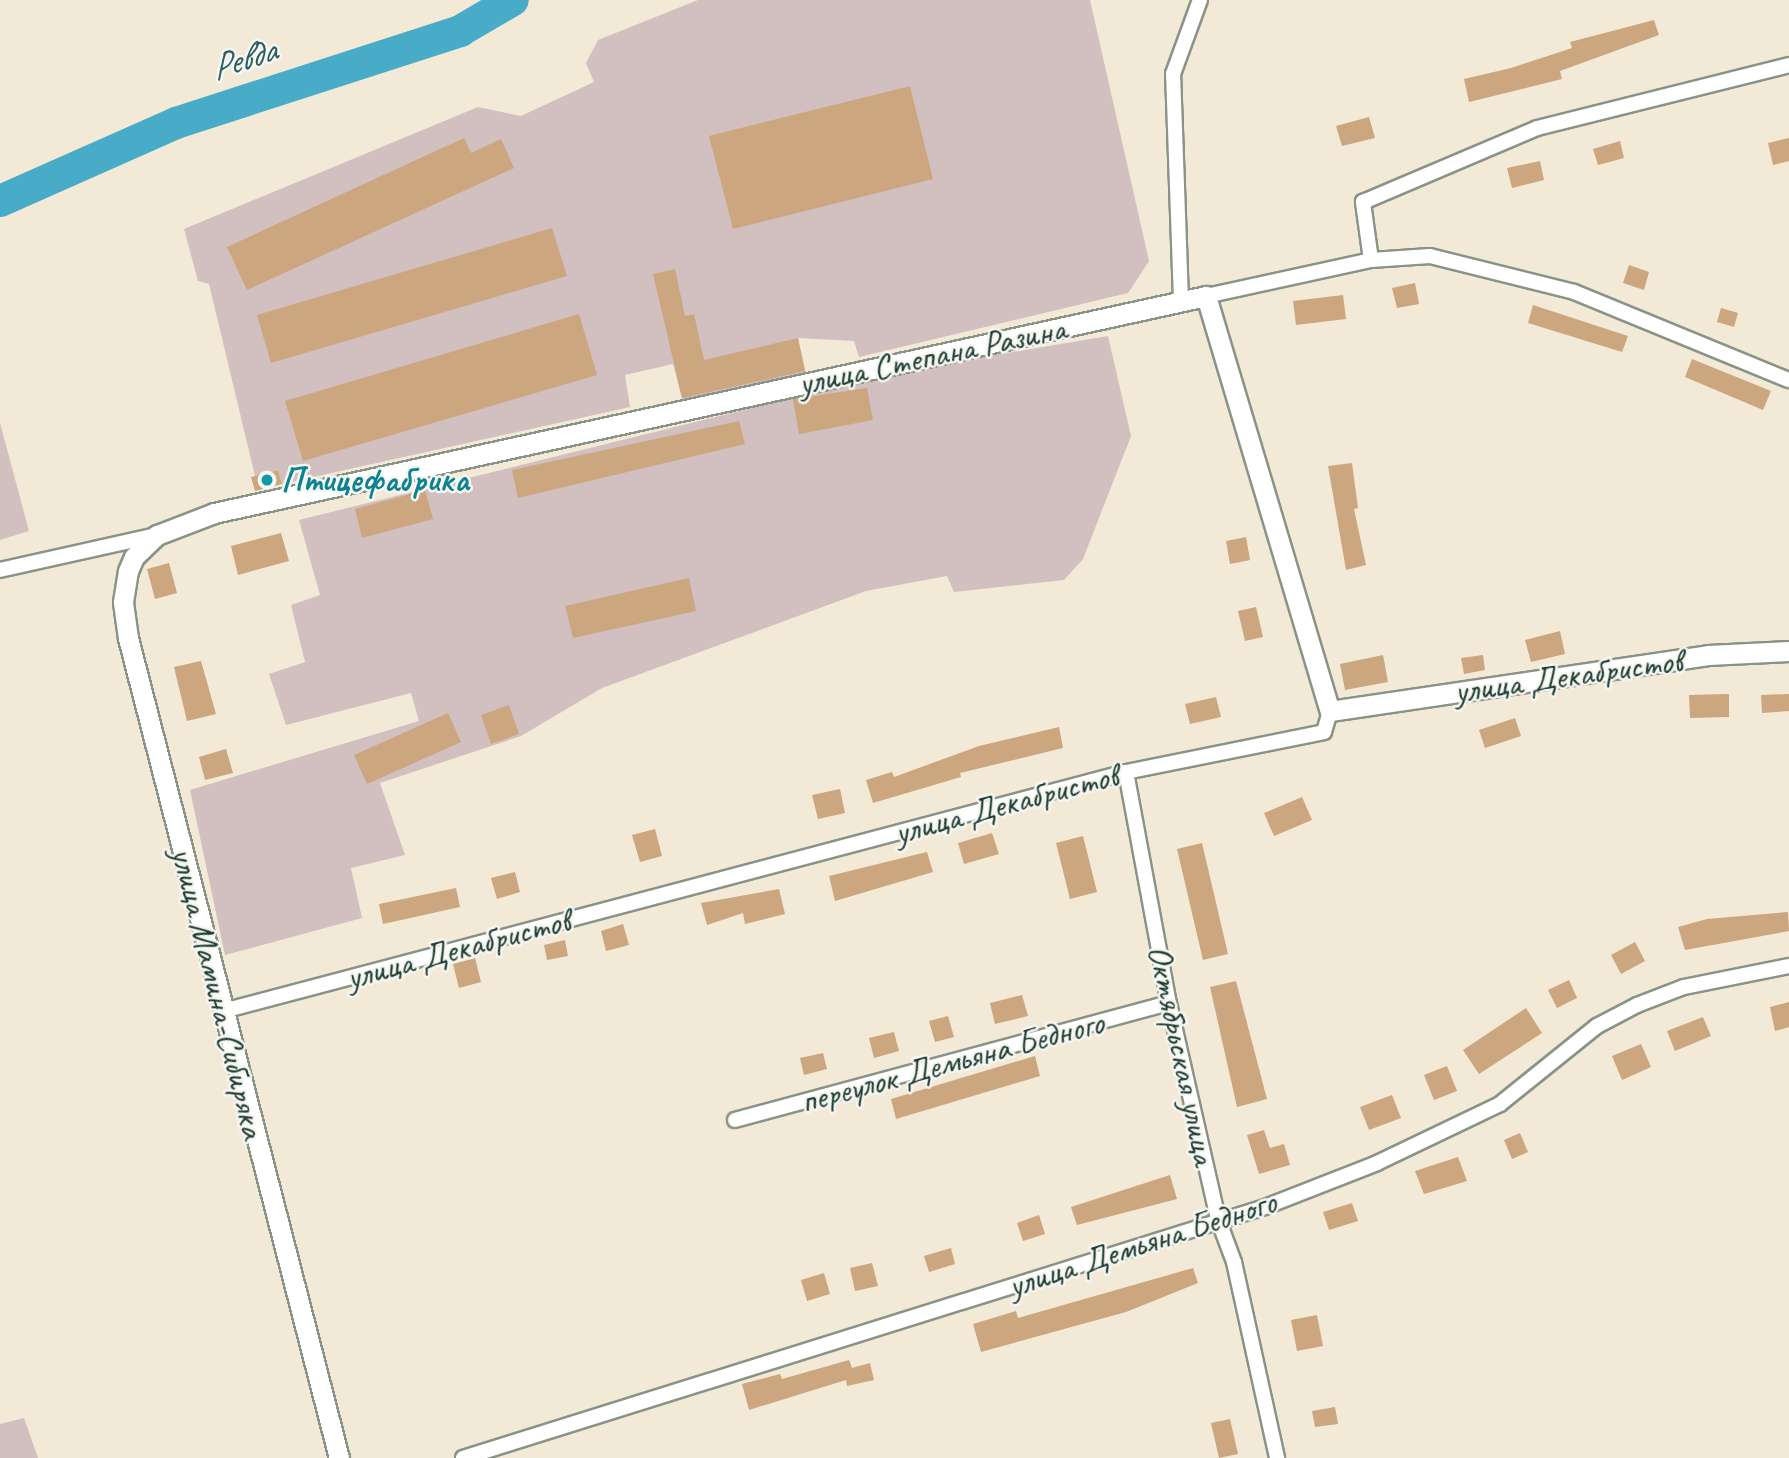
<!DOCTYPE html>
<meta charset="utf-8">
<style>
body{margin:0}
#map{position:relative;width:1789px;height:1458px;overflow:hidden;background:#f3e9d7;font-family:Caveat,sans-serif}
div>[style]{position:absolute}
.industrial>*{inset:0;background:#d2bfbf}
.river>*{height:32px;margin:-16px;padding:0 16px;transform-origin:16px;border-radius:16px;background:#48abc7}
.building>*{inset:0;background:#cca67f}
.roads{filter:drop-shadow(2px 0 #899386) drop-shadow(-2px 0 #899386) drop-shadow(0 2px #899386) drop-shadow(0 -2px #899386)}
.minor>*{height:14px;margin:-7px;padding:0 7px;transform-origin:7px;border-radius:7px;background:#fff}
.tertiary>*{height:19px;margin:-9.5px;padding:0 9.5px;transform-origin:9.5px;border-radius:9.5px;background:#fff}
.dots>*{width:19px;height:19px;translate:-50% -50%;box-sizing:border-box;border:4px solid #f6f6f2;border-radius:50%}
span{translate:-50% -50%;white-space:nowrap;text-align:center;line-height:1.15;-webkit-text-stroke:5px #f6f6f2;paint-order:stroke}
.street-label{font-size:35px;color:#1f3d34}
.culture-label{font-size:35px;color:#0d838f;font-weight:700}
.left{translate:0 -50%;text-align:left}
.water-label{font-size:37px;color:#2b5e60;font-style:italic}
</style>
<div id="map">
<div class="industrial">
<div style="clip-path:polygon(698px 0,1090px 0,1149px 261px,1128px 293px,859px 357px,854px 341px,798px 338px,806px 374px,683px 402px,673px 364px,625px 375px,630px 407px,282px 484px,278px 470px,255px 476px,209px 284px,198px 281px,184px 229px,478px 107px,521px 116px,594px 82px,586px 63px,598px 40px)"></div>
<div style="clip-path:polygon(1108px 336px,1131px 436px,1083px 559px,1064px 580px,954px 592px,947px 576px,866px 591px,602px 688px,521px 736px,380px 783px,405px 855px,351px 868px,362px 918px,225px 955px,190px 790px,419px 721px,411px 693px,286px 725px,269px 674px,305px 662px,291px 605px,320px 595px,299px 520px,905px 370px)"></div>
<div style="clip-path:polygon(0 423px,29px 531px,0 540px)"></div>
<div style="clip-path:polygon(24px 1418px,38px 1458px,0 1458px,0 1424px)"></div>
</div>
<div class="river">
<div style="left:0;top:201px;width:193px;rotate:-23.9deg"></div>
<div style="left:176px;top:123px;width:299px;rotate:-17.9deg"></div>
<div style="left:460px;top:31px;width:61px;rotate:-30.3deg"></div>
</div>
<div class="building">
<div style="clip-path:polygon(1654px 20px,1659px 35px,1560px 71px,1562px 79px,1469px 102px,1464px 79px,1511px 68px,1572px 48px,1570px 42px)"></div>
<div style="clip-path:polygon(910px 86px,933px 179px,733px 229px,709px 136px)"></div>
<div style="clip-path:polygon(1369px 117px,1375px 138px,1342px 146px,1336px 126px)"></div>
<div style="clip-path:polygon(464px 138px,471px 153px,501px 139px,514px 168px,247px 290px,227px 247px)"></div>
<div style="clip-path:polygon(1789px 138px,1789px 161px,1773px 165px,1768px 143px)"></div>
<div style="clip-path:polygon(1620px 141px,1624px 158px,1598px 165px,1593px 149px)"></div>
<div style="clip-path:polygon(1540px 161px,1544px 180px,1512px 188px,1507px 168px)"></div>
<div style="clip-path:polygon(552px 228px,567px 276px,271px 363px,257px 315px)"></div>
<div style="clip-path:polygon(1629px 265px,1649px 272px,1644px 290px,1623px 283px)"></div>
<div style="clip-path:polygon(675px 269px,685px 316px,694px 314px,704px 360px,798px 338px,805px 371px,682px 398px,653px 274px)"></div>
<div style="clip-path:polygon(1415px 283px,1419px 304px,1397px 308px,1392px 288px)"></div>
<div style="clip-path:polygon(1343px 295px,1346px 319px,1296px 325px,1293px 301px)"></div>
<div style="clip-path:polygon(1533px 305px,1628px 336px,1622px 352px,1528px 323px)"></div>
<div style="clip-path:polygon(1721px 308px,1738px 313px,1734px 327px,1717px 322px)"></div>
<div style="clip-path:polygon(579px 314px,597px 375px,303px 461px,285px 401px)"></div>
<div style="clip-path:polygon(1692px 359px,1771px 391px,1763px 410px,1685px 377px)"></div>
<div style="clip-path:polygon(867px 388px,873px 420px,799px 434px,793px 399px)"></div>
<div style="clip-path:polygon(739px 421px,745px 444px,518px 498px,512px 470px)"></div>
<div style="clip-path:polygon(1352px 463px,1358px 508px,1354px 509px,1366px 565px,1346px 570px,1328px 466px)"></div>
<div style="clip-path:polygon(278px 470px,282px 484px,255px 491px,251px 477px)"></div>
<div style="clip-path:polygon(425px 490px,433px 519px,362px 538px,355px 509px)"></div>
<div style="clip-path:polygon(281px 533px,289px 561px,238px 575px,231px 546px)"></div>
<div style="clip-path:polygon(1246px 537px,1250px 560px,1230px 564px,1226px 541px)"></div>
<div style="clip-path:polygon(169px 563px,177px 593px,155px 599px,147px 569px)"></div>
<div style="clip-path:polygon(689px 578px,696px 611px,573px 638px,565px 606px)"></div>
<div style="clip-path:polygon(1256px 607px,1263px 637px,1245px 641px,1238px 611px)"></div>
<div style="clip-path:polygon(1560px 631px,1565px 654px,1531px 662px,1525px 640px)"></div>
<div style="clip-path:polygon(1383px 655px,1388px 682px,1345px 690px,1340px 664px)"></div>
<div style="clip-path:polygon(1483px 655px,1485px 670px,1464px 674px,1461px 658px)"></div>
<div style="clip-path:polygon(201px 661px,216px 714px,187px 721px,174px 667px)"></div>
<div style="clip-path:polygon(1729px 694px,1729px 717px,1690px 718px,1689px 695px)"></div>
<div style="clip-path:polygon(1789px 694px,1789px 711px,1762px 713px,1761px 695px)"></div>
<div style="clip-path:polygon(1216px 697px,1221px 717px,1190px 724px,1185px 704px)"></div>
<div style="clip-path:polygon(509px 705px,519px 734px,491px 744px,481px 715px)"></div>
<div style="clip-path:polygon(448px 713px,461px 742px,367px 784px,354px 755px)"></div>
<div style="clip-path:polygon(1515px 718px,1521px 736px,1485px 748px,1479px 730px)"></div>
<div style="clip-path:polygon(1059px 727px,1063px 748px,960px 773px,961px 777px,873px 803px,866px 780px,892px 772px,894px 777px,979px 746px)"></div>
<div style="clip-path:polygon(226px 749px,233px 773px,205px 780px,199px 757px)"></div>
<div style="clip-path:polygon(840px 789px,845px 813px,818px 819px,812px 795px)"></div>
<div style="clip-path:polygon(1302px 797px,1312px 820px,1274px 836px,1264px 813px)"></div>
<div style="clip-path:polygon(655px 829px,662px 856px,640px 862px,632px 835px)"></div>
<div style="clip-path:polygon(992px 833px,999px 854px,964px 864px,958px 843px)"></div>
<div style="clip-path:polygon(1083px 836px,1097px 892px,1070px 899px,1056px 843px)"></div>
<div style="clip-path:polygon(1202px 843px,1228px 954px,1203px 960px,1177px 849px)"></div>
<div style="clip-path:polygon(927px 852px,933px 872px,835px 901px,829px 876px)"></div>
<div style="clip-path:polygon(515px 872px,520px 892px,497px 899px,491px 878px)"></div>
<div style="clip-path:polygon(456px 888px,460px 907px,383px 924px,379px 904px)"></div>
<div style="clip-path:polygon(779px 889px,785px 914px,745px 924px,743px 913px,707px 925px,701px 903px)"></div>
<div style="clip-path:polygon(1788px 912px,1789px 931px,1685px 950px,1678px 927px,1707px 919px)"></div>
<div style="clip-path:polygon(623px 924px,629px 945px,606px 951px,601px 931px)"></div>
<div style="clip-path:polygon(565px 940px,568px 956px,547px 960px,544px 945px)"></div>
<div style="clip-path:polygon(1635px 942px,1645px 961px,1621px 974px,1611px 955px)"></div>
<div style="clip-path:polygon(475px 958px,481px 982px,459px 988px,453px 964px)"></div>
<div style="clip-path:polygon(1569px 980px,1577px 998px,1557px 1008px,1548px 990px)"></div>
<div style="clip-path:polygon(1236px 981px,1267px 1099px,1237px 1107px,1210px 987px)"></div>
<div style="clip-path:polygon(1022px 995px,1028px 1016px,995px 1024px,990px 1003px)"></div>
<div style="clip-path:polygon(1789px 1002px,1789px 1027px,1775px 1031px,1770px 1007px)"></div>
<div style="clip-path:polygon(1526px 1008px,1542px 1033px,1479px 1074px,1463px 1050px)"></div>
<div style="clip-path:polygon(948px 1016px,954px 1037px,935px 1042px,929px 1021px)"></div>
<div style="clip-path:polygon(1703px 1017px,1711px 1036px,1675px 1051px,1667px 1031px)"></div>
<div style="clip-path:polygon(894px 1032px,899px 1051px,874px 1058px,869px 1038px)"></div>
<div style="clip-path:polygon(1641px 1044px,1651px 1067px,1622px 1080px,1612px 1056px)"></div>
<div style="clip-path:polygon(823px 1053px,827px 1069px,804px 1075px,800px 1058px)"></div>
<div style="clip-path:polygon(1035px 1056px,1040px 1076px,896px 1119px,891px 1099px)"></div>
<div style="clip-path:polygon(1447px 1066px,1457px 1091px,1434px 1100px,1424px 1075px)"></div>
<div style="clip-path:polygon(1392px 1095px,1401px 1118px,1369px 1130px,1360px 1107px)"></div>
<div style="clip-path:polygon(1264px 1130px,1270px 1148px,1284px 1144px,1290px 1165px,1259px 1174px,1247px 1135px)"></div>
<div style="clip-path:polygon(1520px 1133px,1528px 1152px,1512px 1159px,1504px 1140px)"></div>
<div style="clip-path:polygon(1458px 1157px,1467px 1181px,1424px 1194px,1415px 1171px)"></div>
<div style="clip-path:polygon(1170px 1175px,1177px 1199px,1077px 1225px,1071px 1207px)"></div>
<div style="clip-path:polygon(1352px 1203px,1358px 1221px,1329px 1230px,1323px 1212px)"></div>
<div style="clip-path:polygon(1039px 1215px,1045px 1234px,1023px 1241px,1017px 1223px)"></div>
<div style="clip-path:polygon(951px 1248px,955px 1264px,929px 1272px,924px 1256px)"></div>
<div style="clip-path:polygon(872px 1263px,878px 1286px,855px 1291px,850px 1268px)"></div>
<div style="clip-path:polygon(1193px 1268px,1198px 1283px,1126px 1312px,981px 1352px,973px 1324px,1016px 1311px,1018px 1318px)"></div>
<div style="clip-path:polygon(824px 1273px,830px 1294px,807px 1301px,801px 1280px)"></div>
<div style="clip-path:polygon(1317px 1315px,1323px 1346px,1297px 1351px,1291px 1320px)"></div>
<div style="clip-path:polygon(849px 1360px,852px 1368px,870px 1363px,874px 1380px,847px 1386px,846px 1380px,749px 1410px,742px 1384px,780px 1374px,782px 1379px)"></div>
<div style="clip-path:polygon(1335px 1407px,1338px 1424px,1315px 1427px,1312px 1411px)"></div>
<div style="clip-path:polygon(1230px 1419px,1238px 1454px,1219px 1458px,1211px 1423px)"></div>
</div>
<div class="roads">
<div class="minor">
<div style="left:1371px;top:260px;width:59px;rotate:-97.9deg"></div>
<div style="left:1363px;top:202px;width:189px;rotate:-23deg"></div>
<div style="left:1537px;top:128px;width:260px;rotate:-14deg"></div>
<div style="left:1206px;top:296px;width:169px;rotate:-12.3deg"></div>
<div style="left:1371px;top:260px;width:59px;rotate:-3.9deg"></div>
<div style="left:1430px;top:256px;width:148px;rotate:14deg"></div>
<div style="left:1574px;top:292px;width:232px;rotate:22.3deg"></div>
<div style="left:1181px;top:301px;width:227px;rotate:-92deg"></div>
<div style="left:1173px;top:74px;width:79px;rotate:-70deg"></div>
<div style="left:0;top:570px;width:160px;rotate:-12.6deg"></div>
<div style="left:1126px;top:772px;width:235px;rotate:79.5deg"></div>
<div style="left:1169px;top:1003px;width:221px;rotate:77.2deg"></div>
<div style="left:1218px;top:1219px;width:46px;rotate:69.6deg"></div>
<div style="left:1234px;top:1262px;width:201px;rotate:77.6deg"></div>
<div style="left:223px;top:1011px;width:934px;rotate:-14.82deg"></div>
<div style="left:1126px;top:772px;width:202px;rotate:-11.4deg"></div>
<div style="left:1324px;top:732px;width:22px;rotate:-74deg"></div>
<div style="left:735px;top:1120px;width:449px;rotate:-15.1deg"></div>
<div style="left:463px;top:1458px;width:840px;rotate:-17.38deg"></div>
<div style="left:1265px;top:1207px;width:120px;rotate:-21.4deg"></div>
<div style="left:1377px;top:1163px;width:136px;rotate:-25.6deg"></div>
<div style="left:1500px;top:1104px;width:124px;rotate:-38.8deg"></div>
<div style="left:1597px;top:1026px;width:45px;rotate:-27.7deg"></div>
<div style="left:1637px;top:1005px;width:50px;rotate:-21deg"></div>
<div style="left:1684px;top:987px;width:107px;rotate:-11.3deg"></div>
</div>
<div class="tertiary">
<div style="left:339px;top:1458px;width:847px;rotate:-104.43deg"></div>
<div style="left:128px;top:638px;width:36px;rotate:-98deg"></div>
<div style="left:123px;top:602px;width:31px;rotate:-81deg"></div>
<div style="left:128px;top:571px;width:15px;rotate:-67deg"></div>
<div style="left:134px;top:557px;width:32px;rotate:-44deg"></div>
<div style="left:157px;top:535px;width:61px;rotate:-21.1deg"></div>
<div style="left:214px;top:513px;width:1015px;rotate:-12.34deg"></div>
<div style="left:1206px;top:296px;width:433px;rotate:73.4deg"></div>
<div style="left:1330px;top:711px;width:382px;rotate:-8.4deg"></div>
<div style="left:1708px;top:655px;width:81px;rotate:-2.8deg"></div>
</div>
</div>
<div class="dots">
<div style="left:267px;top:480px;background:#0f9aa8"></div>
</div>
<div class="street-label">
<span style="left:932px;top:356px;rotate:-12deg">улица Степана Разина</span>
<span style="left:1568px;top:676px;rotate:-8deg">улица Декабристов</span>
<span style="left:1006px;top:804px;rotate:-15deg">улица Декабристов</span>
<span style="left:458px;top:949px;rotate:-15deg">улица Декабристов</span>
<span style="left:218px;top:993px;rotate:76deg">улица Мамина-Сибиряка</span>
<span style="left:1182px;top:1055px;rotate:78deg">Октябрьская улица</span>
<span style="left:952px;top:1062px;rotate:-15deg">переулок Демьяна Бедного</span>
<span style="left:1142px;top:1244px;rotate:-18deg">улица Демьяна Бедного</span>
</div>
<div class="culture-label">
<span class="left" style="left:281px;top:480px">Птицефабрика</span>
</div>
<div class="water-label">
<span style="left:243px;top:59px;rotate:-18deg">Ревда</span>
</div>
</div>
